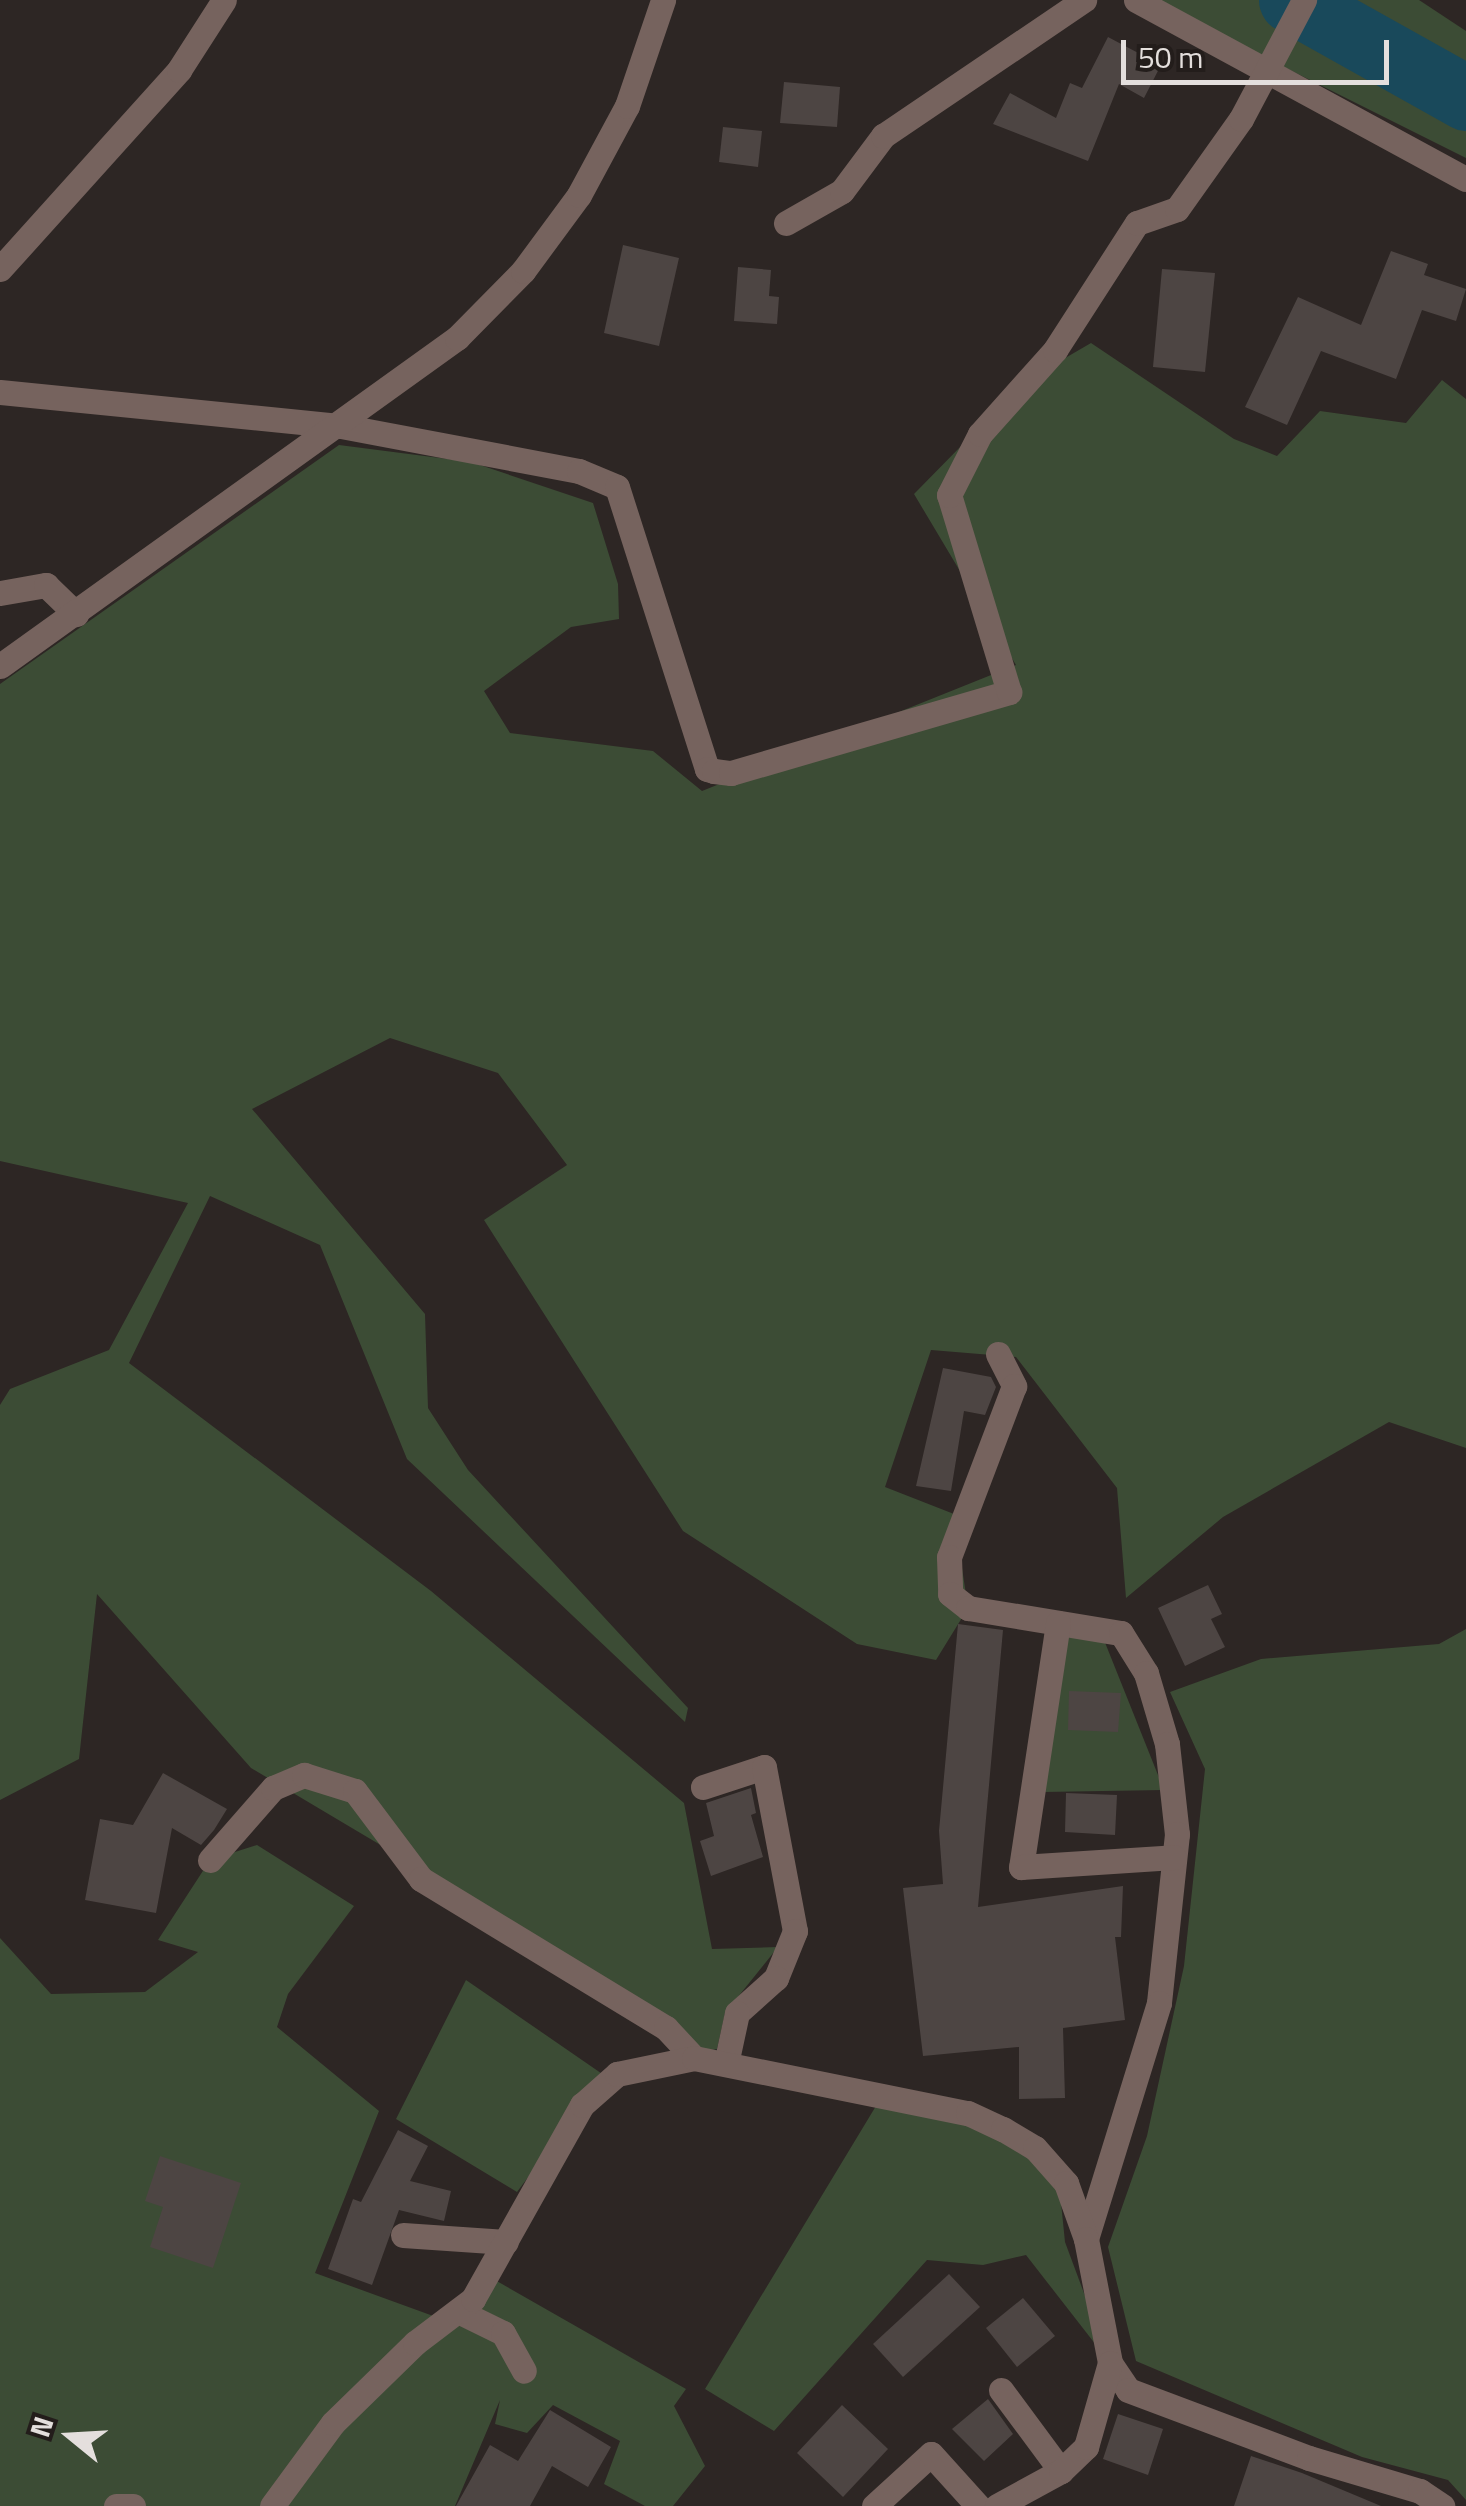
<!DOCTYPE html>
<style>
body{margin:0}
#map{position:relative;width:1466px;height:2506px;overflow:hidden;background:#2d2624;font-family:"Titillium Web",sans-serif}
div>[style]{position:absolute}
.green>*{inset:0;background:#3c4c35}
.river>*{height:65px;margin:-32.5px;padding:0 32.5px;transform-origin:32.5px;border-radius:32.5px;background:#19495b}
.building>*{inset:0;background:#4d4543}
.minor>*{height:25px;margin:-12.5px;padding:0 12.5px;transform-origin:12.5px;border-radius:12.5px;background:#76635e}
.tertiary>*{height:25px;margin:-12.5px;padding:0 12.5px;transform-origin:12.5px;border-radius:12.5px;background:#76635e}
span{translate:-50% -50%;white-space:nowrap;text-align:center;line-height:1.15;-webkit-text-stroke:10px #231d1b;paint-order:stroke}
.north{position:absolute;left:20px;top:2386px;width:100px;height:100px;-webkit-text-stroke:8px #231d1b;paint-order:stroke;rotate:288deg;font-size:28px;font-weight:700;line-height:40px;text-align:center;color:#e4dfdd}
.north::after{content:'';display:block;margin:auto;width:35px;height:45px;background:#e4dfdd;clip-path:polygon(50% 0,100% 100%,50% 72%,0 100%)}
.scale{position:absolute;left:1121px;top:40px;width:268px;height:45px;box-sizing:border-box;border:5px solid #e4dfdd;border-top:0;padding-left:12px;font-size:30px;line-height:35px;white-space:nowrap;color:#e4dfdd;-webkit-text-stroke:8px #231d1b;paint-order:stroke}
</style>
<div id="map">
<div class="green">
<div style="clip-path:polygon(1150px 0,1419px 0,1466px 31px,1466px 158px)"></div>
<div style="clip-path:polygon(1091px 343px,1234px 439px,1277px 456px,1320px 411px,1406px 423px,1442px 380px,1466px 399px,1466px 1448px,1389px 1422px,1223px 1517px,1126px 1598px,1117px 1488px,1016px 1357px,931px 1350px,885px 1487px,954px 1514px,968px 1608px,936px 1660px,857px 1644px,683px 1531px,484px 1220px,567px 1165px,498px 1073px,390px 1038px,252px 1109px,425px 1314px,428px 1408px,468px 1470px,688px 1708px,685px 1722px,407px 1459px,320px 1245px,210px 1196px,129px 1363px,431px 1591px,684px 1803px,712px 1949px,778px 1947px,725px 2013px,717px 2049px,700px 2052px,633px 1995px,251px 1768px,97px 1594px,79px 1759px,0 1800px,0 1405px,10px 1389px,109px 1350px,188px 1203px,0 1161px,0 684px,339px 445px,471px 462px,593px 503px,618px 584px,619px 619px,571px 627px,484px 691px,510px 733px,653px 751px,702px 791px,1016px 665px,914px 494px,1024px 382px)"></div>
<div style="clip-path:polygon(1067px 1625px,1100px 1630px,1164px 1790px,1043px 1792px)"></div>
<div style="clip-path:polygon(1466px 1629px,1466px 2500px,1448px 2480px,1362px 2457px,1136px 2361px,1108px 2247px,1147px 2136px,1184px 1966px,1205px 1769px,1170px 1692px,1261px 1659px,1439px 1644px)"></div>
<div style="clip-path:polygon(257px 1845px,354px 1906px,288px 1994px,277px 2027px,379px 2111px,315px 2273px,491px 2337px,468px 2310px,495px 2280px,686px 2389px,674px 2406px,705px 2466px,673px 2506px,645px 2506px,604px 2484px,620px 2441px,553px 2405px,527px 2433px,495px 2424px,500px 2400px,455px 2506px,0 2506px,0 1938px,51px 1994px,145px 1992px,198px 1952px,158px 1940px,210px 1860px)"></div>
<div style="clip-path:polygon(466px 1980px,611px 2080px,582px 2105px,517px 2192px,396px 2119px)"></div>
<div style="clip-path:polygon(882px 2096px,986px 2121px,1058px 2173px,1065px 2242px,1110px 2363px,1026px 2255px,983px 2265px,927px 2260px,774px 2431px,705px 2389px)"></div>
</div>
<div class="river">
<div style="left:1291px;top:0;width:201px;rotate:29.2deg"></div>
</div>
<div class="building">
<div style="clip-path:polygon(1108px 37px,1161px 65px,1144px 98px,1119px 84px,1088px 161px,993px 124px,1010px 93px,1056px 118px,1070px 83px,1082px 88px)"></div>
<div style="clip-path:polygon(784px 82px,840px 87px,837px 127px,780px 123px)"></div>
<div style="clip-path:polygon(723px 127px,762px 131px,758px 167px,719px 162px)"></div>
<div style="clip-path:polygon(623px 245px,679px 258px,659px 346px,604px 333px)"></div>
<div style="clip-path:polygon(1391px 251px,1428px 264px,1424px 275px,1466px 289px,1456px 321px,1422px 310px,1396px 379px,1321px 351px,1287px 425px,1245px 407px,1298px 297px,1361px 325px)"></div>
<div style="clip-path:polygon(738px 267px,771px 270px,769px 296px,779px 297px,777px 324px,734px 321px)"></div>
<div style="clip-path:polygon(1162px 269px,1215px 273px,1205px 372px,1153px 367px)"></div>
<div style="clip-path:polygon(943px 1368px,991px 1377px,996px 1387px,985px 1415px,964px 1411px,951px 1491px,916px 1486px)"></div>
<div style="clip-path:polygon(1208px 1585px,1222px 1614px,1211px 1619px,1225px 1647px,1185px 1666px,1158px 1608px)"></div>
<div style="clip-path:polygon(958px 1624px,1003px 1630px,978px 1907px,1123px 1886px,1121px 1937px,1115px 1937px,1125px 2020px,1063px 2028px,1065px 2098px,1019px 2099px,1019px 2047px,923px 2056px,903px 1888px,943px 1884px,939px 1831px)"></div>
<div style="clip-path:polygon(1069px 1691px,1121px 1693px,1118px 1732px,1068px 1730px)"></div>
<div style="clip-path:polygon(163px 1773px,227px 1809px,214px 1830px,201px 1845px,172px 1828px,156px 1913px,85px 1900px,100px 1819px,133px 1825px)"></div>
<div style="clip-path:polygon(751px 1788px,756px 1813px,751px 1815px,763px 1857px,711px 1876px,700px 1841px,714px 1836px,706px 1803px)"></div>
<div style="clip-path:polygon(1066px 1793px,1117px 1795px,1115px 1835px,1065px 1832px)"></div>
<div style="clip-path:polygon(398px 2130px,428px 2146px,410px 2181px,451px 2191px,444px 2221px,399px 2210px,372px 2285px,328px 2269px,353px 2199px,361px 2202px)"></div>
<div style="clip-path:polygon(160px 2156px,241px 2183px,213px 2268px,150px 2247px,163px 2207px,145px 2201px)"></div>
<div style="clip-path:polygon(949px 2274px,980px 2307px,903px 2377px,873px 2344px)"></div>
<div style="clip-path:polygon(1023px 2298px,1055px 2336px,1017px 2367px,986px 2328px)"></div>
<div style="clip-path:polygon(988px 2399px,1013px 2434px,984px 2461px,952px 2429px)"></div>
<div style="clip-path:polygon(842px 2405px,888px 2449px,843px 2497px,797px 2453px)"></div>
<div style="clip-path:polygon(550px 2410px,611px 2447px,588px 2487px,552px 2466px,530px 2506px,456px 2506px,490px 2445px,518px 2461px)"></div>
<div style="clip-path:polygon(1118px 2414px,1163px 2429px,1148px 2475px,1103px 2459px)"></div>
<div style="clip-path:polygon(1251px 2456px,1302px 2473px,1381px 2506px,1234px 2506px)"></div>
</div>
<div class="minor">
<div style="left:1136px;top:0;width:375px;rotate:28.5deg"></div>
<div style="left:786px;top:223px;width:64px;rotate:-29.7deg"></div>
<div style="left:842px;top:191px;width:69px;rotate:-53.3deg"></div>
<div style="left:883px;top:136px;width:243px;rotate:-34.1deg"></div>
<div style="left:0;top:269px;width:268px;rotate:-48deg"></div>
<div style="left:179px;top:70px;width:83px;rotate:-57.3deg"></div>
<div style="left:0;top:392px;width:343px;rotate:5.7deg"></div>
<div style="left:341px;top:426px;width:242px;rotate:10.7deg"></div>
<div style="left:579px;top:471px;width:41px;rotate:22.8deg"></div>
<div style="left:617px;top:487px;width:296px;rotate:72.3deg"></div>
<div style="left:707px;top:769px;width:7px;rotate:16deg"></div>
<div style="left:714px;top:771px;width:17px;rotate:7deg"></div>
<div style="left:731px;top:773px;width:290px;rotate:-16.2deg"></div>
<div style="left:1009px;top:692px;width:206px;rotate:-106.9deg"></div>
<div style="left:949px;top:495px;width:68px;rotate:-63.1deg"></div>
<div style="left:980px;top:434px;width:113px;rotate:-48.2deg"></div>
<div style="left:1055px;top:350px;width:151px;rotate:-57.2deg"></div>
<div style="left:1137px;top:223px;width:42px;rotate:-19.3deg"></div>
<div style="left:1177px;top:209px;width:110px;rotate:-54.6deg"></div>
<div style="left:1241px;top:119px;width:135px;rotate:-62.1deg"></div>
<div style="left:0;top:593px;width:47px;rotate:-9.9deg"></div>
<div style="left:46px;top:585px;width:42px;rotate:44deg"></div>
<div style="left:998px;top:1354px;width:36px;rotate:63deg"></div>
<div style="left:1014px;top:1386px;width:183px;rotate:110.8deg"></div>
<div style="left:949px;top:1557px;width:37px;rotate:88deg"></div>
<div style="left:950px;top:1594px;width:23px;rotate:38deg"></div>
<div style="left:968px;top:1608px;width:155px;rotate:9.3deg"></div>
<div style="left:1121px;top:1633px;width:47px;rotate:58deg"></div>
<div style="left:1146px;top:1673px;width:74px;rotate:73.5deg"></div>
<div style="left:1167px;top:1744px;width:91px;rotate:83.7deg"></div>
<div style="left:1177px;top:1834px;width:170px;rotate:96.1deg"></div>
<div style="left:1159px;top:2003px;width:247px;rotate:107.2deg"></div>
<div style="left:1058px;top:1623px;width:247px;rotate:98.6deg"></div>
<div style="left:1021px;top:1867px;width:153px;rotate:-3.7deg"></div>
<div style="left:703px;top:1787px;width:64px;rotate:-18.2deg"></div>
<div style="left:764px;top:1767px;width:167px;rotate:79.3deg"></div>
<div style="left:795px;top:1931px;width:51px;rotate:112deg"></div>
<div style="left:776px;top:1978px;width:52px;rotate:138.1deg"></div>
<div style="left:737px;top:2013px;width:52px;rotate:102.2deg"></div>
<div style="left:210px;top:1860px;width:96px;rotate:-48.8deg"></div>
<div style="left:273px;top:1788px;width:34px;rotate:-23deg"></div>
<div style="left:304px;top:1775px;width:53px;rotate:17.4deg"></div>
<div style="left:355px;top:1791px;width:110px;rotate:53.1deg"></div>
<div style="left:421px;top:1879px;width:287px;rotate:31.3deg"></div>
<div style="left:666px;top:2028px;width:41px;rotate:47deg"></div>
<div style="left:403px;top:2235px;width:103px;rotate:3.9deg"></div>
<div style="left:458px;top:2311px;width:50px;rotate:26.1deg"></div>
<div style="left:503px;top:2333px;width:43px;rotate:61.1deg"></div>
<div style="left:1001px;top:2390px;width:101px;rotate:53.5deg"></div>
<div style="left:116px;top:2506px;width:17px"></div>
<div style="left:272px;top:2506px;width:103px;rotate:-53.7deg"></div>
<div style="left:333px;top:2423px;width:115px;rotate:-44.3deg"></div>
<div style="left:415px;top:2343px;width:73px;rotate:-37.2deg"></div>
<div style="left:473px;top:2299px;width:223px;rotate:-60.7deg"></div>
<div style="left:582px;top:2105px;width:47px;rotate:-41.5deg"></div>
<div style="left:617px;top:2074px;width:79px;rotate:-11.7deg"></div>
<div style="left:694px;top:2058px;width:279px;rotate:11.4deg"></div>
<div style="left:968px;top:2113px;width:38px;rotate:25deg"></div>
<div style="left:1003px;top:2129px;width:37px;rotate:31deg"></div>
<div style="left:1035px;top:2148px;width:47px;rotate:48.5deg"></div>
<div style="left:1066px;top:2183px;width:59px;rotate:70.3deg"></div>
<div style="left:1086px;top:2239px;width:126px;rotate:79deg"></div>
<div style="left:1110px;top:2363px;width:32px;rotate:56deg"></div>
<div style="left:1128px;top:2390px;width:193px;rotate:20.6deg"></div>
<div style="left:1309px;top:2458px;width:116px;rotate:16.6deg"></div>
<div style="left:1420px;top:2491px;width:27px;rotate:34deg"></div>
<div style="left:874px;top:2506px;width:77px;rotate:-42.4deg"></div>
<div style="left:931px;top:2454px;width:70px;rotate:47.9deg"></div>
<div style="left:997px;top:2506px;width:73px;rotate:-28.7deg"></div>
<div style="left:1061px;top:2471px;width:35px;rotate:-44deg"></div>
<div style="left:1086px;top:2447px;width:87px;rotate:-74.1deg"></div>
</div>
<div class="tertiary">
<div style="left:0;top:666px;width:563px;rotate:-35.67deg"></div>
<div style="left:457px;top:338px;width:94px;rotate:-45.4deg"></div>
<div style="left:523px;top:271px;width:94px;rotate:-53.6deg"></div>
<div style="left:579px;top:195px;width:101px;rotate:-61.7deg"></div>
<div style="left:627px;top:106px;width:112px;rotate:-71.2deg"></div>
</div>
<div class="north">N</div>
<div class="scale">50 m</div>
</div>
